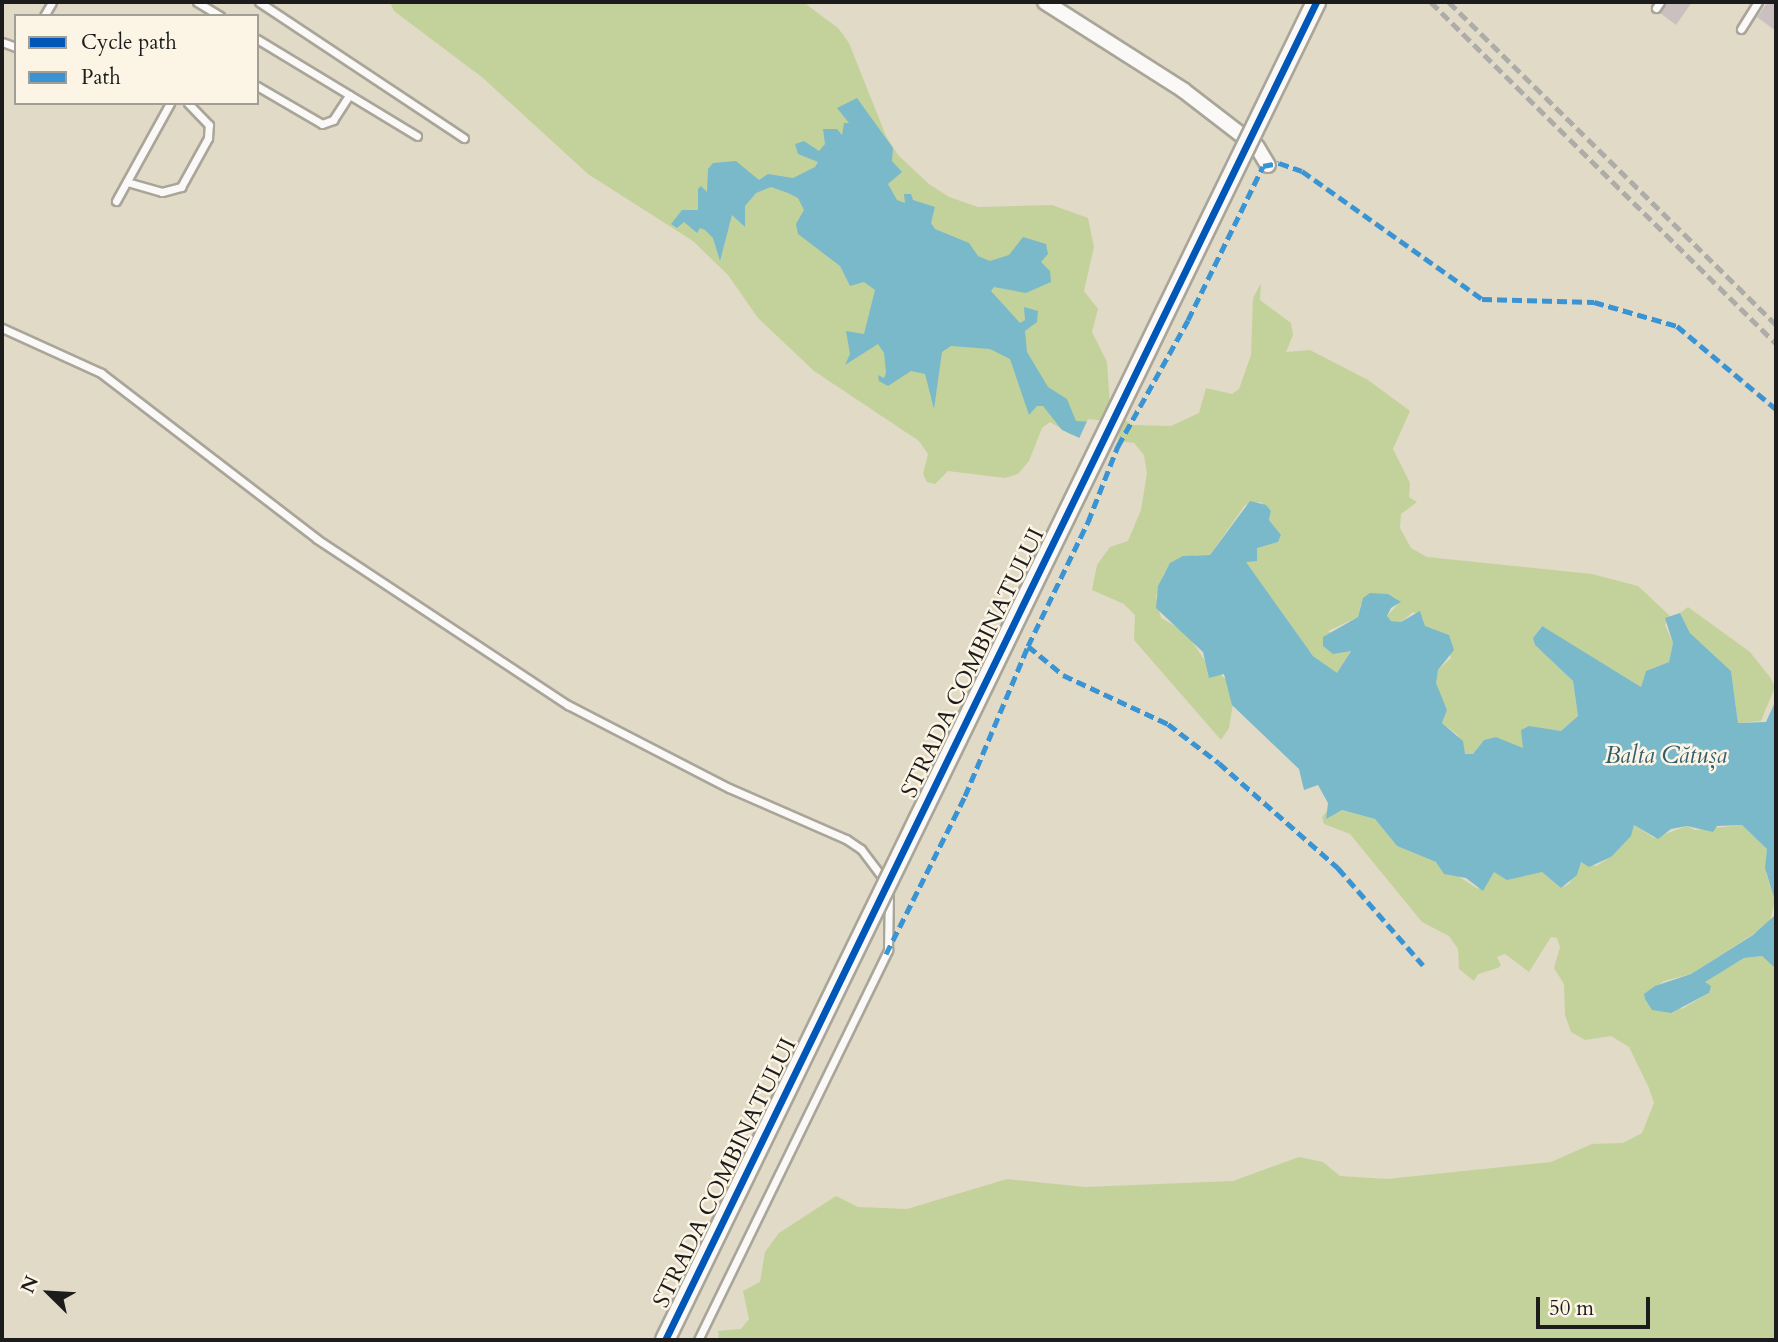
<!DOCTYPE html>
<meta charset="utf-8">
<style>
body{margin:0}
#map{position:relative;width:1778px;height:1342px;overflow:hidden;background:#e1dac7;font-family:Cardo,serif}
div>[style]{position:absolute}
.green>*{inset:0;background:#c3d29a}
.water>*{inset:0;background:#7ab9ca}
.pier>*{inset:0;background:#e1dac7}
.building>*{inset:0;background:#cac0c0}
.roads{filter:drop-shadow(2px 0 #a9a599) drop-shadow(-2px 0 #a9a599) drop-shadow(0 2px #a9a599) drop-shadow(0 -2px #a9a599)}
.service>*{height:7px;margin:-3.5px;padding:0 3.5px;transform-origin:3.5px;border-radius:3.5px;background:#faf9f7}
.minor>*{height:14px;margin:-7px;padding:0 7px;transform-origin:7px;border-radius:7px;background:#faf9f7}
.rail>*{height:4.5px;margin-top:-2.25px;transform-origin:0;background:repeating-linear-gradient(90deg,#adaca9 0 10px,transparent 0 15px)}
.bridges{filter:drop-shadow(2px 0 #a9a599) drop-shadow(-2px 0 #a9a599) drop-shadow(0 2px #a9a599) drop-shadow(0 -2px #a9a599)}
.tertiary-bridge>*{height:18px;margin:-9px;padding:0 9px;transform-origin:9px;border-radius:9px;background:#faf9f7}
.quiet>*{height:5px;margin-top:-2.5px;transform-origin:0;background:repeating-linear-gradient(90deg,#3a94d4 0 10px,transparent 0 15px)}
.cycleway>*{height:7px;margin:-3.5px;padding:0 3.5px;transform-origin:3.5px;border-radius:3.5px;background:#0057b8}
span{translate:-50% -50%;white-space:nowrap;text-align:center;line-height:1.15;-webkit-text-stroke:5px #fcf5e5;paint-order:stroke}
.street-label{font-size:23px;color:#1c1c1c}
.water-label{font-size:24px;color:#325c6b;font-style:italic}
.frame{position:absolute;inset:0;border:4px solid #1c1c1c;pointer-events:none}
.legend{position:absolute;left:14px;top:14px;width:245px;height:91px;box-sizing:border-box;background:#fcf5e5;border:2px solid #a29e95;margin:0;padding:9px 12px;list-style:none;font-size:21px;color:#1c1c1c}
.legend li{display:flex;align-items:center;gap:14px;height:35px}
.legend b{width:35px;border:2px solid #a29e95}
.north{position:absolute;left:14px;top:1258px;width:70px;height:70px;-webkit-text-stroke:5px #fcf5e5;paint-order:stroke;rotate:294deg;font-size:19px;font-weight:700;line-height:28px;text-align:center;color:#1c1c1c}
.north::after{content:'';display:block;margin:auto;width:24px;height:32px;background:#1c1c1c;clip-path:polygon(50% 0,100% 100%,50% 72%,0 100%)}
.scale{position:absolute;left:1536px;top:1297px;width:114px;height:32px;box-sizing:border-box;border:4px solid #1c1c1c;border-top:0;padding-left:9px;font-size:21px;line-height:24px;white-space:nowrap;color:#1c1c1c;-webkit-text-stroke:5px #fcf5e5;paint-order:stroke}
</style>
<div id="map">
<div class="green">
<div style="clip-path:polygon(390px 2px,803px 2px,838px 28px,849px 43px,886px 136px,898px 155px,929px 184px,949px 197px,978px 207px,1052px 205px,1088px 218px,1094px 247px,1084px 291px,1098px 309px,1092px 332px,1107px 362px,1110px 406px,1120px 417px,1133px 425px,1171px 426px,1199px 413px,1206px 388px,1232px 394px,1239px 389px,1251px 355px,1253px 298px,1261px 283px,1260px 300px,1291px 323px,1293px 335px,1286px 352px,1310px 350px,1368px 380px,1410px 411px,1393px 449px,1410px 483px,1409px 497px,1417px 502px,1401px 514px,1400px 528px,1411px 548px,1427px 557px,1592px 574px,1638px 586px,1670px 616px,1665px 625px,1673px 643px,1669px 662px,1646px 671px,1641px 687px,1541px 626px,1533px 638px,1535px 645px,1573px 681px,1578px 716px,1561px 731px,1540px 729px,1524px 749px,1496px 737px,1484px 740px,1473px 754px,1464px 754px,1458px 735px,1442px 723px,1447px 710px,1435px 683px,1438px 670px,1451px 658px,1442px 634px,1424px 626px,1423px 618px,1413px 612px,1401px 622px,1391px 621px,1387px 616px,1400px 602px,1361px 604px,1358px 617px,1328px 631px,1351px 650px,1337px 674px,1313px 656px,1245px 561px,1257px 547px,1278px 542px,1281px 535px,1269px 520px,1271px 511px,1260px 502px,1245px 505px,1210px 555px,1194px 555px,1164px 573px,1156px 597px,1161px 618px,1186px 632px,1207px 664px,1228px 681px,1234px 698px,1229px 728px,1221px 740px,1134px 640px,1135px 615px,1124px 604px,1092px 590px,1097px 565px,1110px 547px,1128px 541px,1141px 510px,1147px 473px,1144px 455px,1134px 443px,1070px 434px,1050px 422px,1042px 428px,1029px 461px,1018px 474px,1005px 478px,948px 471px,935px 484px,927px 482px,923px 474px,928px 454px,919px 441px,814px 371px,758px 318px,728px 275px,693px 241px,588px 174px,483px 78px,394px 11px)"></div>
<div style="clip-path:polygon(1688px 607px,1750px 652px,1770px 677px,1775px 687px,1761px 721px,1738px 723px,1731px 671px,1690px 633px,1680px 613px)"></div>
<div style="clip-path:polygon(1328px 810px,1326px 817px,1342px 810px,1375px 819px,1397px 846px,1436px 862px,1478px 889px,1493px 871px,1542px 872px,1561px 888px,1569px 884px,1581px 862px,1596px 866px,1611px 857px,1634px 825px,1654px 838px,1687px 826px,1695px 830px,1742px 825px,1761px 843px,1767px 849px,1766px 873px,1775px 901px,1769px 924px,1691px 974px,1664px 981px,1650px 991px,1682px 1009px,1709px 993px,1704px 982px,1744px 958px,1762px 956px,1776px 969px,1776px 1340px,719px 1340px,718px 1331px,741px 1329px,749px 1319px,743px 1291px,760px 1282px,765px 1252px,779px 1233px,836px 1196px,858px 1207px,907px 1209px,1007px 1179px,1085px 1187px,1233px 1181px,1299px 1157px,1323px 1162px,1340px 1176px,1387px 1179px,1551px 1162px,1592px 1144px,1623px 1143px,1642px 1133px,1654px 1103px,1649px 1088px,1629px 1047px,1611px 1036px,1585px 1040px,1571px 1032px,1565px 1015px,1564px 984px,1554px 968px,1560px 947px,1557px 938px,1551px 937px,1529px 972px,1505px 954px,1497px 957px,1501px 965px,1498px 968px,1478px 974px,1474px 981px,1459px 969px,1458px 949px,1449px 936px,1422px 922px,1350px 834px,1324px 824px,1322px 817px)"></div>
</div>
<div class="water">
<div style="clip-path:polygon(857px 98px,893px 148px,892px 161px,902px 172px,888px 184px,897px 200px,905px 203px,904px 194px,911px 194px,913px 200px,935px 207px,931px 223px,935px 229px,969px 243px,978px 256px,990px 261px,1009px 255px,1023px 237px,1046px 244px,1048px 254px,1041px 262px,1050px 271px,1051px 282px,1026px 293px,994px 287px,991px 291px,1020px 323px,1025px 320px,1024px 307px,1038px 311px,1037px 322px,1025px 331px,1027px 352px,1048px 387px,1067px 399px,1076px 421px,1093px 422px,1086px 441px,1062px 430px,1043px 406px,1037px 406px,1029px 415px,1010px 359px,990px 349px,951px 346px,942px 352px,934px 409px,925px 374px,911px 371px,888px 386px,879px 381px,878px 375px,884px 378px,886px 373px,884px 353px,878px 344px,845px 365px,850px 354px,846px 331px,864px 334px,875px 290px,864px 282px,850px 286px,840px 266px,798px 234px,796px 224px,804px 210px,798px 198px,788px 193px,771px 187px,756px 193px,745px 206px,745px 227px,732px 215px,720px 261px,713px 238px,705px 230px,700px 228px,697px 233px,684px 222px,677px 228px,671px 224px,682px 210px,698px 210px,698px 189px,701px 186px,707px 192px,708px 169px,713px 163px,736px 161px,759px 180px,768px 174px,793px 178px,815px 167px,818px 162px,798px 154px,795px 144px,804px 141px,819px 151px,825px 144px,823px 129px,837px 129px,842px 135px,844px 123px,849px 123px,837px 108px)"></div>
<div style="clip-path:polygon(1250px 501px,1266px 505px,1271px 511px,1269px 520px,1281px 535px,1278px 542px,1257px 548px,1257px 561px,1246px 562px,1313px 656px,1337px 673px,1351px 651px,1333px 654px,1323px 646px,1323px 637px,1358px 617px,1363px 598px,1370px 593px,1388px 594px,1401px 602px,1391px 608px,1387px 616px,1391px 621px,1401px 622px,1420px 611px,1425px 626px,1449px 635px,1454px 650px,1438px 670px,1436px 683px,1447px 710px,1442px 723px,1463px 741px,1465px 754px,1473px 754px,1484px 740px,1496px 737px,1523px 748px,1521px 730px,1529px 726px,1561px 731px,1578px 716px,1573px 681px,1535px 645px,1533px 638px,1542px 626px,1641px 687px,1646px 671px,1669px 662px,1673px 643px,1665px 618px,1680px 613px,1690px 633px,1731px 671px,1738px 723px,1766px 722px,1776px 700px,1776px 969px,1762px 956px,1744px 958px,1705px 982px,1711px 986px,1709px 993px,1671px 1013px,1652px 1010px,1645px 999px,1644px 994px,1655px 986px,1691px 974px,1753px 935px,1774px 916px,1775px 901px,1765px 868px,1767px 849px,1742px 825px,1717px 826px,1713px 832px,1687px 826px,1671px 829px,1658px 839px,1634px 825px,1631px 836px,1611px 857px,1589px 867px,1581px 862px,1577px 875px,1561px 888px,1542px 872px,1507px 880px,1494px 872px,1483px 891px,1466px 878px,1444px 874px,1436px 862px,1397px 846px,1375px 819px,1342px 810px,1326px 819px,1328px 803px,1318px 785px,1304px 790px,1299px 769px,1232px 705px,1224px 674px,1209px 678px,1203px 652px,1156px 608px,1158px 586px,1170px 563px,1183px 556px,1210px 555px)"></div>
</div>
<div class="pier">
<div style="clip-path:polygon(1088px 419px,1117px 422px,1121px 428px,1117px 441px,1094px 447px,1078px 441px)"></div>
</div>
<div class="building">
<div style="clip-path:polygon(1666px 2px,1692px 2px,1676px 25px,1660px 13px)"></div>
<div style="clip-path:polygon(1768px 2px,1776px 2px,1776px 31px,1757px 17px)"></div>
</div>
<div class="roads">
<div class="service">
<div style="left:197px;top:2px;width:27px;rotate:31deg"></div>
<div style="left:259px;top:2px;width:246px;rotate:33.6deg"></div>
<div style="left:1656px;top:8px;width:7px;rotate:-56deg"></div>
<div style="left:44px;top:16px;width:16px;rotate:-60deg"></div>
<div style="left:1741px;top:29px;width:32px;rotate:-58deg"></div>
<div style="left:257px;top:39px;width:187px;rotate:31.2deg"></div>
<div style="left:2px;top:42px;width:15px;rotate:20deg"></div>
<div style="left:257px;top:86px;width:75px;rotate:30.3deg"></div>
<div style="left:322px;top:124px;width:12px;rotate:-20deg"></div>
<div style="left:333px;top:120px;width:30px;rotate:-57deg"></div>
<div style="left:127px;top:182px;width:36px;rotate:16deg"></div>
<div style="left:162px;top:192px;width:20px;rotate:-15deg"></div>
<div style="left:181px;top:187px;width:56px;rotate:-61.1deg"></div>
<div style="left:208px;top:138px;width:13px;rotate:-86deg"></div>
<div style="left:209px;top:125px;width:30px;rotate:-134deg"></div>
<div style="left:116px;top:201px;width:112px;rotate:-61.1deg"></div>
<div style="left:2px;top:328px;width:109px;rotate:24.4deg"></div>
<div style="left:101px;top:373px;width:272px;rotate:37.5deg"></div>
<div style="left:317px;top:539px;width:301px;rotate:33.5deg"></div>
<div style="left:568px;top:705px;width:181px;rotate:27.3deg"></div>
<div style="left:729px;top:788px;width:128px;rotate:23.6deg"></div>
<div style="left:846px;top:839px;width:18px;rotate:34deg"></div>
<div style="left:861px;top:849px;width:40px;rotate:53deg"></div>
<div style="left:698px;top:1340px;width:434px;rotate:-64deg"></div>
<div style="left:888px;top:950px;width:59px;rotate:-89deg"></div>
</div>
<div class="minor">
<div style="left:1045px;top:2px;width:164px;rotate:32.5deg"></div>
<div style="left:1183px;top:90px;width:93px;rotate:37.6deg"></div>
<div style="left:1257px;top:147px;width:21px;rotate:59deg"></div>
</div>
</div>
<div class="rail">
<div style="left:1431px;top:2px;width:486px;rotate:44.7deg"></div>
<div style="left:1449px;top:2px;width:460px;rotate:44.6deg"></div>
</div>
<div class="bridges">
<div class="tertiary-bridge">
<div style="left:665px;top:1340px;width:1488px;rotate:-64.05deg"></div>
</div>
</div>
<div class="quiet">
<div style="left:1028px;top:646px;width:45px;rotate:39.6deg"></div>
<div style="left:1063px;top:675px;width:116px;rotate:25deg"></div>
<div style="left:1168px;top:724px;width:64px;rotate:37.4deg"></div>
<div style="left:1219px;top:763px;width:159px;rotate:41.4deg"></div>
<div style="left:1338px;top:868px;width:129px;rotate:48.8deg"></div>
<div style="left:886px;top:954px;width:177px;rotate:-63.4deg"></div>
<div style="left:965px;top:796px;width:163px;rotate:-67.2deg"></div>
<div style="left:1028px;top:646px;width:138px;rotate:-64.2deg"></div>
<div style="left:1088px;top:522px;width:82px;rotate:-68.5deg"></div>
<div style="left:1118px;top:446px;width:144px;rotate:-60.9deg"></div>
<div style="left:1188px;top:320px;width:171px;rotate:-64deg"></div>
<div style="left:1263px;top:166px;width:16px;rotate:-11deg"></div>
<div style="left:1279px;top:163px;width:24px;rotate:19deg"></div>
<div style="left:1302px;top:171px;width:221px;rotate:35.4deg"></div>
<div style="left:1482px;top:299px;width:112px;rotate:1.5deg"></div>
<div style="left:1594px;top:302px;width:86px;rotate:16.1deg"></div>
<div style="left:1677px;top:326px;width:129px;rotate:40deg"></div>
</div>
<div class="cycleway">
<div style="left:665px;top:1340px;width:1488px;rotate:-64.05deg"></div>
</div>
<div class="street-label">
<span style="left:973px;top:663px;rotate:-64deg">STRADA COMBINATULUI</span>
<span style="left:725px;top:1173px;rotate:-64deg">STRADA COMBINATULUI</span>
</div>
<div class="water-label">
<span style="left:1666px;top:756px">Balta Cătușa</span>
</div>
<div class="frame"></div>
<ul class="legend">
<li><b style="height:9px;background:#0057b8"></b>Cycle path</li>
<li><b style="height:9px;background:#3a94d4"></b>Path</li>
</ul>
<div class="north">N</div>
<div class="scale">50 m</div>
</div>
